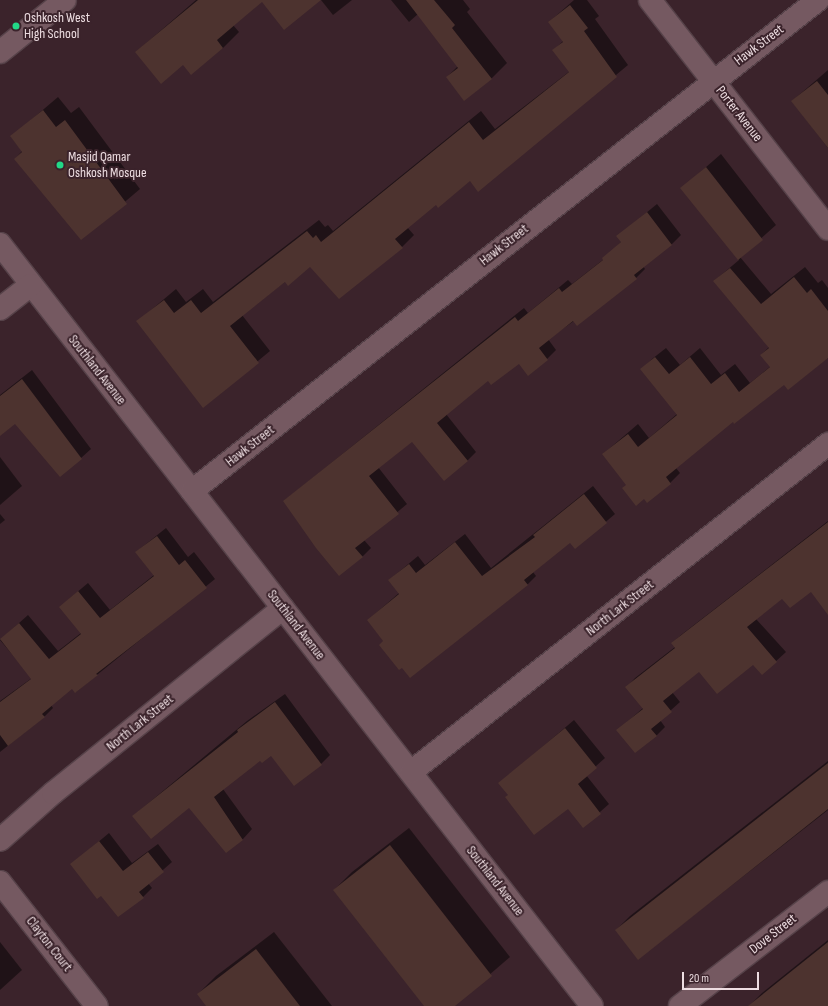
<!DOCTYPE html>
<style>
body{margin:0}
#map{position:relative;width:828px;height:1006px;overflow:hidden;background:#3b232b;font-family:"Sofia Sans Condensed",sans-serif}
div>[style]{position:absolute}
.shadow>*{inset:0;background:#0007}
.building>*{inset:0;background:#4d332f}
.roads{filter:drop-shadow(1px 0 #564249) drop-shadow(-1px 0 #564249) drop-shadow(0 1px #564249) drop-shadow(0 -1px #564249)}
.minor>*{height:22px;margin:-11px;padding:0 11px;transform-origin:11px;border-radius:11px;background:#755961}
.dots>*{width:11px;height:11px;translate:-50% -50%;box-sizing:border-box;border:2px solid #3b232b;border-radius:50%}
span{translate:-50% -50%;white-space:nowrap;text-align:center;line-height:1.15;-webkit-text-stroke:4px #3b232b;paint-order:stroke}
.poi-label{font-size:14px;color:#eddde1}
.left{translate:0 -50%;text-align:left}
.street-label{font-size:14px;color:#eddde1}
.scale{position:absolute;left:682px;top:972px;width:77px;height:18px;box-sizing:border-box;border:2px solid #eddde1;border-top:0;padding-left:5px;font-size:12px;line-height:14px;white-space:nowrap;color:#eddde1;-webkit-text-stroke:3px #3b232b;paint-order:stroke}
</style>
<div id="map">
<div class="shadow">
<div style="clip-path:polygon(196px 0,319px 0,262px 1px,233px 25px,239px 32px,223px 48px,183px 64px,136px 52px)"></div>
<div style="clip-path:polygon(321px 0,352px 0,333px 15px)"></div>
<div style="clip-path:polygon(391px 0,463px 0,470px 9px,467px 12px,507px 63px,491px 79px,447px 77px,458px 66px,418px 14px,409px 22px)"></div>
<div style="clip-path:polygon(574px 0,587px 0,599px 16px,595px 19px,628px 65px,478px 190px,470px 180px,436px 204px,407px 227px,414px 235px,402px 247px,339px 297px,311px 266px,286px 281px,242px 315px,270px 351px,203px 406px,138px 321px,176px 289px,186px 302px,203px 289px,213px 302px,319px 220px,325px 227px,328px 225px,333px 231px,481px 111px,495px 129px,570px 71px,554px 50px,563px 41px,549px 22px)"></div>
<div style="clip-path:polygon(828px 70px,828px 148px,792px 101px)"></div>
<div style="clip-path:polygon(58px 97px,71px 113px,79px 107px,140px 189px,81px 239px,15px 159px,22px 151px,11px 137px)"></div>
<div style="clip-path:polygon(721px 154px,776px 225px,740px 257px,771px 294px,805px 267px,818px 283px,822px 280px,828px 288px,828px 358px,784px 384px,733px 420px,676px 468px,680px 473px,670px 483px,627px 485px,603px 454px,638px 424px,649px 438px,677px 414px,642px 370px,652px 359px,666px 348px,680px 365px,700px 348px,721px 375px,735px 364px,750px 383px,771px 366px,761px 355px,769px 347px,714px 281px,739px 260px,682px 188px)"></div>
<div style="clip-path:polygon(657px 204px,681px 235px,672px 244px,643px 266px,645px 269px,636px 278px,548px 339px,556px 350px,547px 359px,519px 363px,488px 379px,446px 414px,476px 452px,467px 461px,412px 440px,378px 467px,407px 504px,364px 540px,371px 548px,362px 557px,284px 501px,524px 308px,528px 313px,568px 280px,572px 284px,604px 259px,622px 241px,618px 236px)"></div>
<div style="clip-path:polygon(32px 370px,91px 449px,81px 458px,15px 423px,0 435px,0 395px)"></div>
<div style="clip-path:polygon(0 457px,22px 486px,0 505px)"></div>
<div style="clip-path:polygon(593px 486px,615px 514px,575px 548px,571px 541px,533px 572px,536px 576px,528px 584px,410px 677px,368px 620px,399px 593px,389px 580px,418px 556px,425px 565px,465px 534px,491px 568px)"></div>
<div style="clip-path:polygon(0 514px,5px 520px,0 524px)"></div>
<div style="clip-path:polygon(828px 521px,828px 614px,811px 590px,782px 598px,756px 619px,786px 652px,762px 674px,754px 664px,699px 671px,672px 692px,680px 702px,660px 720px,665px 727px,656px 736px,618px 730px,643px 708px,627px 687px,635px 678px,675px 647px,672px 643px,681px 635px)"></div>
<div style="clip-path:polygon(166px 528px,188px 557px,194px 552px,215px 579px,76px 692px,72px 688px,51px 705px,53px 708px,44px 717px,0 752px,0 701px,32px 678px,0 640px,28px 615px,58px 651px,81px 633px,69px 599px,88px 583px,110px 610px,154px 575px,136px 552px)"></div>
<div style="clip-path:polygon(285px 694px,330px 755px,321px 764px,271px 755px,260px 759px,223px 789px,252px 829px,243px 839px,227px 851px,190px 807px,133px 816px,247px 721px)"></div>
<div style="clip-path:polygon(574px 720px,605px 758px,586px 775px,609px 804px,583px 827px,568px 807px,509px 795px,500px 783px)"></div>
<div style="clip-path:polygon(828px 761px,828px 810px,639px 958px,616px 930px,630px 916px)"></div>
<div style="clip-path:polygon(409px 828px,510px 957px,453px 1006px,425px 1006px,334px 890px,352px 872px)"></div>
<div style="clip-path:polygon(109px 833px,132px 863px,158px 844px,172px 862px,148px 883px,152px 888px,143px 897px,101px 894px,72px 864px)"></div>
<div style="clip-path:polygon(274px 932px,332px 1006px,207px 1006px,198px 994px,216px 976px)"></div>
<div style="clip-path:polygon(828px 940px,828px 1006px,749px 1006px,762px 993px)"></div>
<div style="clip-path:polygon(0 942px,22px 970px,0 990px)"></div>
</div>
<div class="building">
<div style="clip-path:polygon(198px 0,321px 0,284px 30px,262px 2px,217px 40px,223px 48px,191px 75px,183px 65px,161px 84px,135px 52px)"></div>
<div style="clip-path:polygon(406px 0,434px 0,455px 25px,452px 28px,492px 79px,464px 101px,446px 77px,458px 68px)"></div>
<div style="clip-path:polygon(570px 5px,588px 28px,584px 31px,617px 77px,478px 192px,470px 181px,438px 208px,436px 205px,395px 239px,403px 248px,339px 299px,310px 267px,288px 286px,285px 282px,230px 326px,259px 363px,203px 408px,136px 321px,164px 300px,174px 313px,191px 300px,201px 313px,307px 231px,313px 238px,316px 235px,321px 242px,469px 122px,483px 140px,569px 72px,552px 50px,563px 42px,548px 22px)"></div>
<div style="clip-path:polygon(817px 81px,828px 95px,828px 148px,791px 101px)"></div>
<div style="clip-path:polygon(43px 110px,56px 127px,65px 120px,127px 204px,81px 240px,14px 159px,22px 152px,10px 136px)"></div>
<div style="clip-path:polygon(706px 167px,763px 240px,738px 260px,680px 188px)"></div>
<div style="clip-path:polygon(647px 212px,672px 245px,634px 275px,637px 279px,577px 326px,573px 321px,539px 348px,548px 360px,528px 376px,519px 364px,491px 385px,488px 381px,437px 423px,468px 461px,444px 481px,412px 442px,369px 476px,399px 514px,355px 548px,363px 557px,339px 576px,316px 548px,283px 501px,515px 317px,518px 321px,559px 288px,562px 292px,603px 260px,602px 258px,621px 242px,616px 236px)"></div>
<div style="clip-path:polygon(730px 268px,761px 304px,794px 277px,807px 293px,811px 289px,828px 311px,828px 358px,788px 390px,784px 385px,734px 424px,733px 422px,666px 477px,671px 484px,647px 503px,644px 499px,636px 506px,622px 488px,626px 485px,602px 454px,628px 434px,638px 447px,677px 415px,640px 369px,655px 357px,669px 374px,690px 357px,711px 384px,725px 373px,739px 392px,770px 367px,760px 355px,769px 348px,713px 281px)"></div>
<div style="clip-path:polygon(22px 379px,82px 459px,60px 477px,15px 424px,0 436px,0 396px)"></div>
<div style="clip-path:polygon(584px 494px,607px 523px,575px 549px,570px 543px,524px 580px,528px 585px,410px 678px,402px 668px,399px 670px,379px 645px,383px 641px,367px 620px,399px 594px,388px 580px,409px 564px,416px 573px,455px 542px,482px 576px,535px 537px,533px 535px)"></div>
<div style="clip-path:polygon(828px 522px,828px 615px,811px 592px,790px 608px,782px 599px,747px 627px,777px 662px,762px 675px,753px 665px,717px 694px,699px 672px,663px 701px,672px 712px,651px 729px,657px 736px,635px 753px,616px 730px,643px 709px,625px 687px,675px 648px,671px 643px)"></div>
<div style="clip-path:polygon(157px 536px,179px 565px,185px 560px,207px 588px,96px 674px,98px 675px,75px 693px,72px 689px,42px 714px,45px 717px,8px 746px,0 735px,0 702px,31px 679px,0 639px,19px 623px,49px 659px,81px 634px,59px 607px,78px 591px,100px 618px,154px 576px,135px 552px)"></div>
<div style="clip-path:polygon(275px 702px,322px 765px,294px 786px,271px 756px,262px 763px,260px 761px,214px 797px,243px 840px,226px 853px,189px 808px,151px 839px,132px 816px,238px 732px,237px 730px)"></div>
<div style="clip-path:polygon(565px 728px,597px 768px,578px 784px,601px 814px,583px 828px,568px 809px,534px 835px,505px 797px,508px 795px,498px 783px)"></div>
<div style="clip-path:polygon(828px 763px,828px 809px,638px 960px,615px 930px)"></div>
<div style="clip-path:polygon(99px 841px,123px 871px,148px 852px,164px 872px,139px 892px,144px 898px,118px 917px,101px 896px,97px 899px,70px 864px)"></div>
<div style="clip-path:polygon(390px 845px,492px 976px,455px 1006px,424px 1006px,333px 890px)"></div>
<div style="clip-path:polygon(828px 942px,828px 1006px,748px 1006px)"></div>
<div style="clip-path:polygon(256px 949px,300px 1006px,206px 1006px,197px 994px)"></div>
</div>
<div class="roads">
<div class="minor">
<div style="left:650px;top:0;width:290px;rotate:52.1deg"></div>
<div style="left:0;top:52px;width:83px;rotate:-38.7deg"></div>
<div style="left:0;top:244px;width:965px;rotate:52.16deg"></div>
<div style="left:0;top:309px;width:39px;rotate:-38deg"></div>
<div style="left:192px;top:491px;width:796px;rotate:-38.11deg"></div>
<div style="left:411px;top:772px;width:531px;rotate:-38.19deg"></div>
<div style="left:0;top:840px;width:71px;rotate:-41.6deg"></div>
<div style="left:53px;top:793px;width:295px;rotate:-38.8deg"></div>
<div style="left:0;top:882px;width:157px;rotate:52deg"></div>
<div style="left:680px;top:1006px;width:187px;rotate:-37.6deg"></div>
</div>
</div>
<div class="dots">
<div style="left:16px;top:26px;background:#22d887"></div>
<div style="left:60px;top:165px;background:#22d887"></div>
</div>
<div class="poi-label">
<span class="left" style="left:24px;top:26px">Oshkosh West<br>High School</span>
<span class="left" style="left:68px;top:165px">Masjid Qamar<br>Oshkosh Mosque</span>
</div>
<div class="street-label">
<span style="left:759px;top:45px;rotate:-37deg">Hawk Street</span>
<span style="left:739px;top:114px;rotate:52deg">Porter Avenue</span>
<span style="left:504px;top:245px;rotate:-38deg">Hawk Street</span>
<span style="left:97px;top:370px;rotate:52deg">Southland Avenue</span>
<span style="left:250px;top:446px;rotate:-38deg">Hawk Street</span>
<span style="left:620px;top:608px;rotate:-38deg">North Lark Street</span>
<span style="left:296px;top:625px;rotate:52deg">Southland Avenue</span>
<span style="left:140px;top:723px;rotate:-39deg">North Lark Street</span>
<span style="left:495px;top:881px;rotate:52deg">Southland Avenue</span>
<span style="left:773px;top:934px;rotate:-38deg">Dove Street</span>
<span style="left:49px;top:944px;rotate:52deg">Clayton Court</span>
</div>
<div class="scale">20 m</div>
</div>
